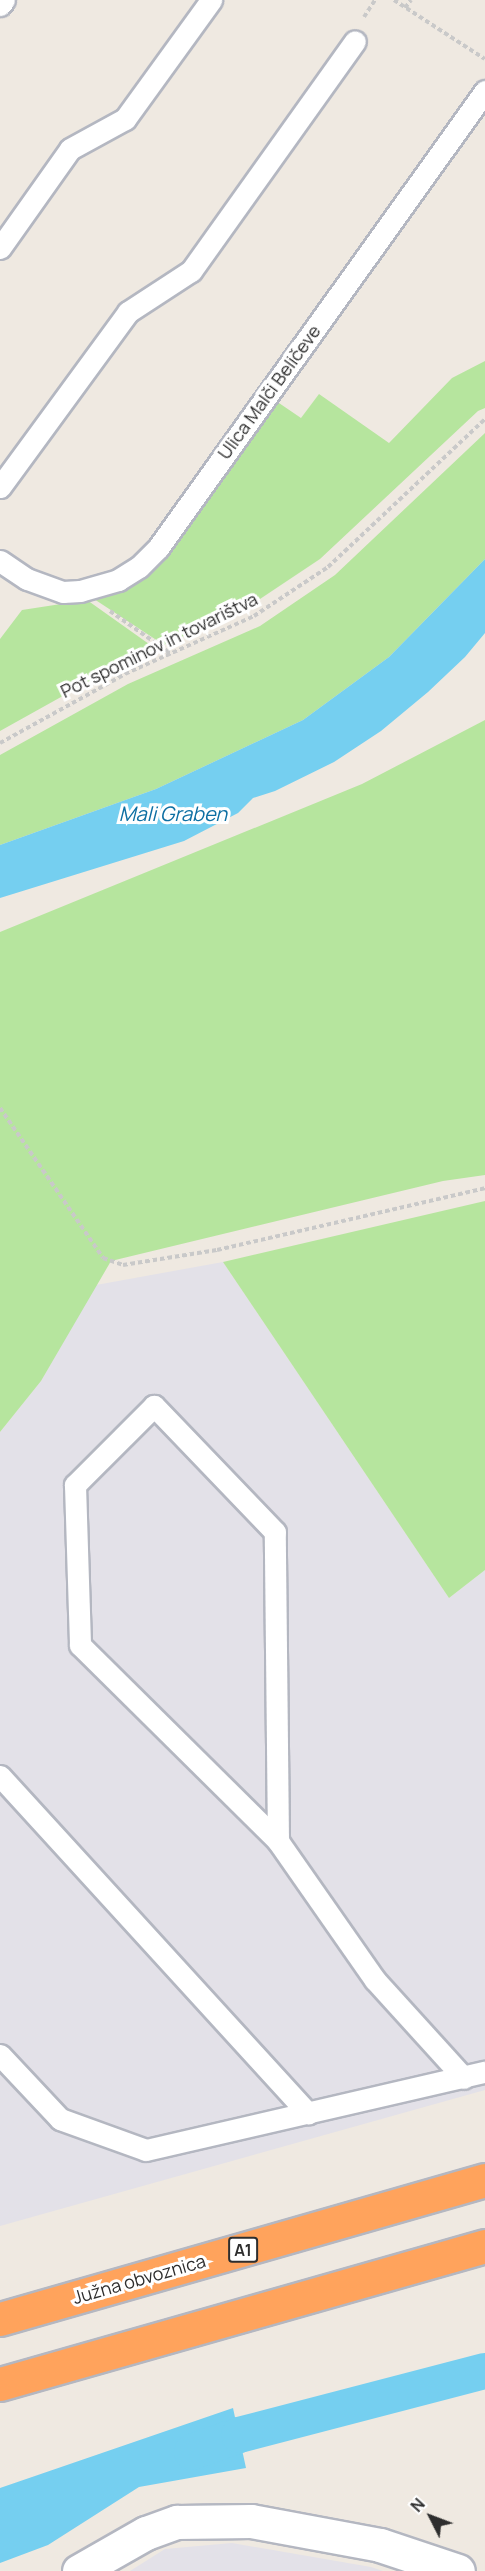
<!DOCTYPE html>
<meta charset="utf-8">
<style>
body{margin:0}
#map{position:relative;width:485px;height:2571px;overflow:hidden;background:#efe9e1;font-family:Manrope,sans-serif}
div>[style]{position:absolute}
.industrial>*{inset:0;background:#e3e1e8}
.green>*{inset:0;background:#b6e59e}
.water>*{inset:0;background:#75cff0}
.canal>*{height:36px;margin:-18px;padding:0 18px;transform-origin:18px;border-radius:18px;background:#75cff0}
.path>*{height:4px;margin-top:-2px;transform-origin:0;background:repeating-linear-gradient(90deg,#c9c9c9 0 4.5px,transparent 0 7.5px)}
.roads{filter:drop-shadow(2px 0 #b4b7c1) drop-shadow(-2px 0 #b4b7c1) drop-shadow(0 2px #b4b7c1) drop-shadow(0 -2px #b4b7c1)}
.lane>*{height:21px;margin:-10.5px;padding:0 10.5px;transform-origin:10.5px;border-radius:10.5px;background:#fff}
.secondary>*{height:33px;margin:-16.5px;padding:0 16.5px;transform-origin:16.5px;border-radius:16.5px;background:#fff}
.highway>*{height:33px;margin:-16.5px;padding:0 16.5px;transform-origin:16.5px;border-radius:16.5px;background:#ffa35c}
span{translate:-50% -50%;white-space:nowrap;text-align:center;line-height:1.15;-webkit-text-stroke:6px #fff;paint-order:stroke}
.shield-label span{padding:2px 4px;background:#fff;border:2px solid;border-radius:4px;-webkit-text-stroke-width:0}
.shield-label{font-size:16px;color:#2e2e2e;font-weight:700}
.street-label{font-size:18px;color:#2e2e2e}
.water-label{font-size:20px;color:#0d6fa3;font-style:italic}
.north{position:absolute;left:401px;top:2487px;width:60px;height:60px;-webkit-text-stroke:4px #fff;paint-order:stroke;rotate:312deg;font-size:16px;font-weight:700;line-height:24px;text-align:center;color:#2e2e2e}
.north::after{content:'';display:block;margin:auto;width:21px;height:27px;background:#2e2e2e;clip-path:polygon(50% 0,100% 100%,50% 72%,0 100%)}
</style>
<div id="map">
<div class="industrial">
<div style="clip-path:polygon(223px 1262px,449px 1598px,485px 1570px,485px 2090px,0 2226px,0 1432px,41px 1381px,96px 1285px)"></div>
<div style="clip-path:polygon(232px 2543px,371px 2567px,383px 2571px,130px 2571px,165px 2549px)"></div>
</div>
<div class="green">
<div style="clip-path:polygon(485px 361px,485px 408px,478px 411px,320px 559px,248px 607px,164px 645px,94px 599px,140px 581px,153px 572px,276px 401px,301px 418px,319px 394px,389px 443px,452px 378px)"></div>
<div style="clip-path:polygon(485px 433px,485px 559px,389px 657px,303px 720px,156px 789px,0 845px,0 755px,128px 684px,260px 626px,335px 575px)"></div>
<div style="clip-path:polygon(87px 600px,156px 649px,122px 663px,0 731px,0 639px,22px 610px)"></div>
<div style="clip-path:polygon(485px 720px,485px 1175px,443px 1181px,111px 1261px,41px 1381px,0 1432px,0 932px,362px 784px)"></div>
<div style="clip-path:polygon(485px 1201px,485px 1570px,449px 1598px,223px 1262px)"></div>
</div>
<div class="water">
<div style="clip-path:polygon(485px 559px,485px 633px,465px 657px,428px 692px,381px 731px,334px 762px,275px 791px,253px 798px,238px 813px,184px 841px,0 898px,0 845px,156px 789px,303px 720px,389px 657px)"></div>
<div style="clip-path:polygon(233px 2408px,246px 2468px,139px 2487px,48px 2545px,0 2563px,0 2488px)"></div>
</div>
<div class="canal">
<div style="left:192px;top:2452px;width:50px;rotate:-19.9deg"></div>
<div style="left:239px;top:2435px;width:254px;rotate:-14.6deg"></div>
</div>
<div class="path">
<div style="left:394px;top:0;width:108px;rotate:33deg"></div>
<div style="left:405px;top:8px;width:10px;rotate:-53deg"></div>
<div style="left:364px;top:17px;width:20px;rotate:-57deg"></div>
<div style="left:110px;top:611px;width:73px;rotate:35deg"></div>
<div style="left:0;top:743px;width:143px;rotate:-28.9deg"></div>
<div style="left:125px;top:674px;width:141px;rotate:-24.2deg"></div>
<div style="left:254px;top:616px;width:89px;rotate:-33.5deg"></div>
<div style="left:328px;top:567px;width:216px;rotate:-43.3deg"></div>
<div style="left:0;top:1108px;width:182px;rotate:55.5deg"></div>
<div style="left:103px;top:1258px;width:21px;rotate:19deg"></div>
<div style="left:123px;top:1265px;width:95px;rotate:-9.1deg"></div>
<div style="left:217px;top:1250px;width:275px;rotate:-13deg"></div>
</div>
<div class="roads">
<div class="lane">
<div style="left:0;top:5px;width:6px;rotate:-51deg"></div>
<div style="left:0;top:248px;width:121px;rotate:-54.7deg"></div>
<div style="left:70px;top:149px;width:63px;rotate:-28.6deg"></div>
<div style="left:125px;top:119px;width:147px;rotate:-54.1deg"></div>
<div style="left:0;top:487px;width:217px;rotate:-53.8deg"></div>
<div style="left:128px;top:312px;width:75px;rotate:-33.1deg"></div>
<div style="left:191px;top:271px;width:282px;rotate:-54.5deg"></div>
<div style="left:0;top:561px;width:32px;rotate:34deg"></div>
<div style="left:27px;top:579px;width:38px;rotate:20deg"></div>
<div style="left:63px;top:592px;width:17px;rotate:-3deg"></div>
<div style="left:80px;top:591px;width:40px;rotate:-16deg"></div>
<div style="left:118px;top:580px;width:25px;rotate:-32deg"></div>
<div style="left:139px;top:567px;width:27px;rotate:-45deg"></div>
<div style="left:158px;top:548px;width:562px;rotate:-54.41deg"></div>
<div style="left:0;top:1776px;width:457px;rotate:47.6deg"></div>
<div style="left:278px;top:1841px;width:309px;rotate:-90.6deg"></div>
<div style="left:275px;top:1532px;width:175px;rotate:-133.8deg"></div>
<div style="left:154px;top:1406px;width:112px;rotate:135deg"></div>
<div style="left:75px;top:1485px;width:160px;rotate:88.2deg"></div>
<div style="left:80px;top:1645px;width:279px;rotate:44.7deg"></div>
<div style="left:278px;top:1841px;width:169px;rotate:55.1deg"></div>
<div style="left:375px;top:1980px;width:132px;rotate:47.8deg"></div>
<div style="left:0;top:2055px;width:88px;rotate:46.8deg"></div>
<div style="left:60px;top:2119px;width:91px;rotate:19.8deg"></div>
<div style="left:146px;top:2150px;width:348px;rotate:-13deg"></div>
</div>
<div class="secondary">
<div style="left:79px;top:2571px;width:77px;rotate:-29.6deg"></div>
<div style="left:146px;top:2533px;width:33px;rotate:-20deg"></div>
<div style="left:177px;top:2522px;width:74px;rotate:-0.8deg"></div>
<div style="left:251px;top:2521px;width:131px;rotate:10.5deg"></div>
<div style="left:380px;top:2545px;width:82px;rotate:18.4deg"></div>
</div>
<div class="highway">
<div style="left:0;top:2319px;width:505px;rotate:-15.99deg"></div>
<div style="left:0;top:2384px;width:504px;rotate:-15.88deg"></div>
</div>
</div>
<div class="shield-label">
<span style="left:243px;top:2250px">A1</span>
</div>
<div class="street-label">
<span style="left:269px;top:392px;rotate:-54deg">Ulica Malči Beličeve</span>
<span style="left:159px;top:645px;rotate:-26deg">Pot spominov in tovarištva</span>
<span style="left:139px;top:2279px;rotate:-16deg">Južna obvoznica</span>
</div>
<div class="water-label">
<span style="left:173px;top:813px">Mali Graben</span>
</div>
<div class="north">N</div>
</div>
